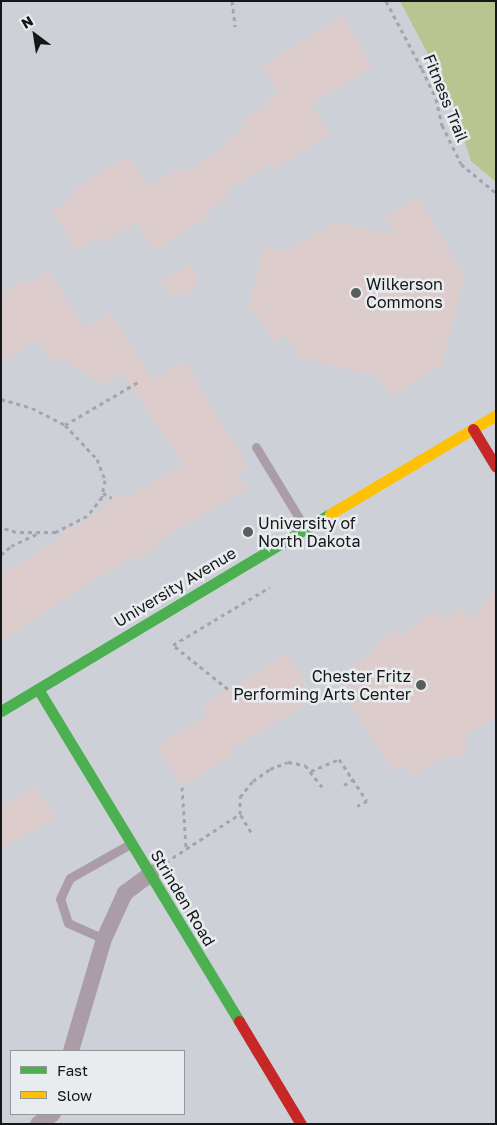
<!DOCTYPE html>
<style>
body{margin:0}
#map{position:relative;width:497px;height:1125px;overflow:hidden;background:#dddee0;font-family:"Golos Text",sans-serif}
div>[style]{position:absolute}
.built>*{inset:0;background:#cdd1d7}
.forest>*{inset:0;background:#b8c590}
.building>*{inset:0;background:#dccccc}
.path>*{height:3px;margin-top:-1.5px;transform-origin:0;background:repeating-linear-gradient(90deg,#aaa2a9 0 4px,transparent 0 8px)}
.lane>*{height:9px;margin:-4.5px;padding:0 4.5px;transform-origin:4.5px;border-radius:4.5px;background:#ab9da8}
.street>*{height:16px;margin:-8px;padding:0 8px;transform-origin:8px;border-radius:8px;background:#ab9da8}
.fast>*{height:11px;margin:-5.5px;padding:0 5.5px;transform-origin:5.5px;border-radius:5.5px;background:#4caf50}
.slow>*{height:11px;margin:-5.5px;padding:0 5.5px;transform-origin:5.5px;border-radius:5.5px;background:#ffc107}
.jam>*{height:11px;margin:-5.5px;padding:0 5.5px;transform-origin:5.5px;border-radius:5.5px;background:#c62828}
.dots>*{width:14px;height:14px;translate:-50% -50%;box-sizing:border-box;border:2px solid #e9ecee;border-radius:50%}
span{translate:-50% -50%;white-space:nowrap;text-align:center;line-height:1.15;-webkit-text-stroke:5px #e9ecee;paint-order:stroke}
.street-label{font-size:16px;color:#151617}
.poi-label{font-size:16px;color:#151617}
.left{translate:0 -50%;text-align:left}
.right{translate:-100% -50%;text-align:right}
.frame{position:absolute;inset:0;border:2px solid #151617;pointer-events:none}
.legend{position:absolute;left:10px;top:1050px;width:175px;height:65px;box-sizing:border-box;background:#e9ecee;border:1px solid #949698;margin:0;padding:6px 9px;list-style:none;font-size:15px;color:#151617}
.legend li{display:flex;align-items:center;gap:10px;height:25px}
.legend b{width:25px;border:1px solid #949698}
.north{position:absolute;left:10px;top:10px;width:50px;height:50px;-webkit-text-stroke:4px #e9ecee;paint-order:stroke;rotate:329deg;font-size:14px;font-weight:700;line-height:20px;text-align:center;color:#151617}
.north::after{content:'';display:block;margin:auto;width:18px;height:22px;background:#151617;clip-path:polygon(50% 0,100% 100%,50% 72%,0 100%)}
</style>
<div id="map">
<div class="built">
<div style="clip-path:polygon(evenodd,1px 1px,496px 1px,496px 1124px,1px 1124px,1px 1px,11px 1051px,184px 1051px,184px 1114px,11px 1114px,11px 1051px)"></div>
</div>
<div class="forest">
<div style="clip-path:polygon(400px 1px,496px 1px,496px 182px,471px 161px,452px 100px)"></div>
</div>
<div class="building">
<div style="clip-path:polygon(343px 16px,373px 67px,311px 104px,330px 135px,273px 170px,270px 164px,225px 191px,229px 198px,208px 211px,211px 216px,154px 251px,137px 223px,101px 244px,97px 238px,76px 251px,52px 210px,74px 197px,71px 191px,129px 155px,148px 186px,179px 168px,182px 173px,229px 145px,226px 140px,246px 127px,242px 121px,270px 104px,267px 98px,278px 92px,262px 65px)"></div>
<div style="clip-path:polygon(418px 197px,465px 276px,441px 366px,391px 397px,378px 377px,300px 358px,285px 335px,274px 343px,257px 314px,247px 313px,264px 246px,285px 251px,335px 222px,394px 235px,384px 217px)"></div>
<div style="clip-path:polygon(191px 264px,198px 276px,191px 296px,174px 292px,169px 296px,160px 281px)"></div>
<div style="clip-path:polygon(49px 271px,84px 328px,112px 313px,152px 380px,184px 361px,248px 467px,237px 473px,248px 488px,155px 543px,157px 548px,137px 561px,133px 556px,1px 641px,1px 575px,64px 536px,62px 533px,108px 507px,105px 502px,122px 493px,125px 498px,183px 465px,122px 374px,104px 385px,60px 358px,50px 363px,38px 340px,1px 362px,1px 293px,24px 279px,27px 284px)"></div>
<div style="clip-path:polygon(496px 589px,496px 718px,464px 735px,468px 755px,439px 759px,413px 776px,405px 764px,393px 772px,341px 688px,352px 682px,344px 670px,367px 656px,392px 629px,403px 635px,433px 611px,449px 618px,457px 608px,473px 617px)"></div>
<div style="clip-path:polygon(287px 653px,315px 699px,232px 749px,235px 754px,182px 787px,157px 746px,208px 715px,202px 705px)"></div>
<div style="clip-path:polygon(36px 786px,55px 818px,1px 849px,1px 806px)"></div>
</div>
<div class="path">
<div style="left:232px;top:1px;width:26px;rotate:83deg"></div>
<div style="left:386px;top:1px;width:77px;rotate:62.1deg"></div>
<div style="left:422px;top:69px;width:33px;rotate:65deg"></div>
<div style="left:436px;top:99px;width:27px;rotate:77deg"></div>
<div style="left:442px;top:125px;width:43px;rotate:64deg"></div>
<div style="left:461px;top:164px;width:45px;rotate:39.6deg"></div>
<div style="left:1px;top:399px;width:32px;rotate:16deg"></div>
<div style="left:32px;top:408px;width:37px;rotate:27deg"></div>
<div style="left:65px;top:425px;width:47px;rotate:46.7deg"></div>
<div style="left:97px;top:459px;width:22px;rotate:69deg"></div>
<div style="left:105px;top:480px;width:17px;rotate:100deg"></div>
<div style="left:102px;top:497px;width:24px;rotate:128deg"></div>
<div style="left:87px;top:516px;width:35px;rotate:153deg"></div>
<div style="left:56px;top:532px;width:40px;rotate:180deg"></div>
<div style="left:16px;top:532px;width:16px;rotate:-162deg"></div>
<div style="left:65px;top:425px;width:85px;rotate:-30.5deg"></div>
<div style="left:103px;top:493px;width:10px;rotate:29deg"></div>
<div style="left:1px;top:555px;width:13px;rotate:-42deg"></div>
<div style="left:11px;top:546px;width:31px;rotate:-25deg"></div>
<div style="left:228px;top:689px;width:70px;rotate:-141.3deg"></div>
<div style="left:173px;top:645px;width:113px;rotate:-30.9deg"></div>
<div style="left:311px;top:771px;width:30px;rotate:-23deg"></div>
<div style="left:339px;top:759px;width:50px;rotate:56.3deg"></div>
<div style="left:367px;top:801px;width:11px;rotate:153deg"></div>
<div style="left:344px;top:785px;width:12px;rotate:-31deg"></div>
<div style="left:182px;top:787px;width:60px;rotate:86.2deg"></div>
<div style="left:251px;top:832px;width:21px;rotate:-121deg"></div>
<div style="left:240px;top:814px;width:17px;rotate:-90deg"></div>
<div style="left:240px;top:797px;width:21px;rotate:-51deg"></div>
<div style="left:253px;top:781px;width:21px;rotate:-35deg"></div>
<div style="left:270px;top:769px;width:19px;rotate:-21deg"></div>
<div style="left:288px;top:762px;width:17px;rotate:10deg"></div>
<div style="left:305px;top:765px;width:29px;rotate:52deg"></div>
<div style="left:166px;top:862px;width:88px;rotate:-33deg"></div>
</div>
<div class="lane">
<div style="left:256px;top:447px;width:95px;rotate:58.8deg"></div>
<div style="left:104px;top:939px;width:39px;rotate:-156deg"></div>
<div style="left:68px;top:923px;width:25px;rotate:-108deg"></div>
<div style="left:60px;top:899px;width:23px;rotate:-65deg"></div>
<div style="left:70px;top:878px;width:69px;rotate:-29.5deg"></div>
</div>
<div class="street">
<div style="left:71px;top:1051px;width:117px;rotate:-73.6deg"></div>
<div style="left:104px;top:939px;width:51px;rotate:-65.5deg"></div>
<div style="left:125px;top:893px;width:34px;rotate:-37deg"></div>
<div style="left:38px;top:1124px;width:18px;rotate:-34deg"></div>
</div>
<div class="fast">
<div style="left:38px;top:689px;width:388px;rotate:58.8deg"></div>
<div style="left:1px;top:711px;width:383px;rotate:-30.9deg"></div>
</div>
<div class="slow">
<div style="left:330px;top:514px;width:193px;rotate:-30.8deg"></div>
</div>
<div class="jam">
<div style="left:473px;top:429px;width:44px;rotate:58.8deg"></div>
<div style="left:239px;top:1021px;width:120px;rotate:59deg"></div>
</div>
<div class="dots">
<div style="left:356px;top:293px;background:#5b5c5d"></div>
<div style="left:248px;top:532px;background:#5b5c5d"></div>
<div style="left:421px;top:685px;background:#5b5c5d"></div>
</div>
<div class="street-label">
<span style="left:446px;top:98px;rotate:68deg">Fitness Trail</span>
<span style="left:175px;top:587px;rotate:-31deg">University Avenue</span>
<span style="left:183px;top:898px;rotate:59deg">Strinden Road</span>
</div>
<div class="poi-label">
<span class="left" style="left:366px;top:293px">Wilkerson<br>Commons</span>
<span class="left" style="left:258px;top:532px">University of<br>North Dakota</span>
<span class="right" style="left:411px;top:685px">Chester Fritz<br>Performing Arts Center</span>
</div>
<div class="frame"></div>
<ul class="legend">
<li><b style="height:6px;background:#4caf50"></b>Fast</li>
<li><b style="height:6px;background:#ffc107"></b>Slow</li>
</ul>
<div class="north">N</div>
</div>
